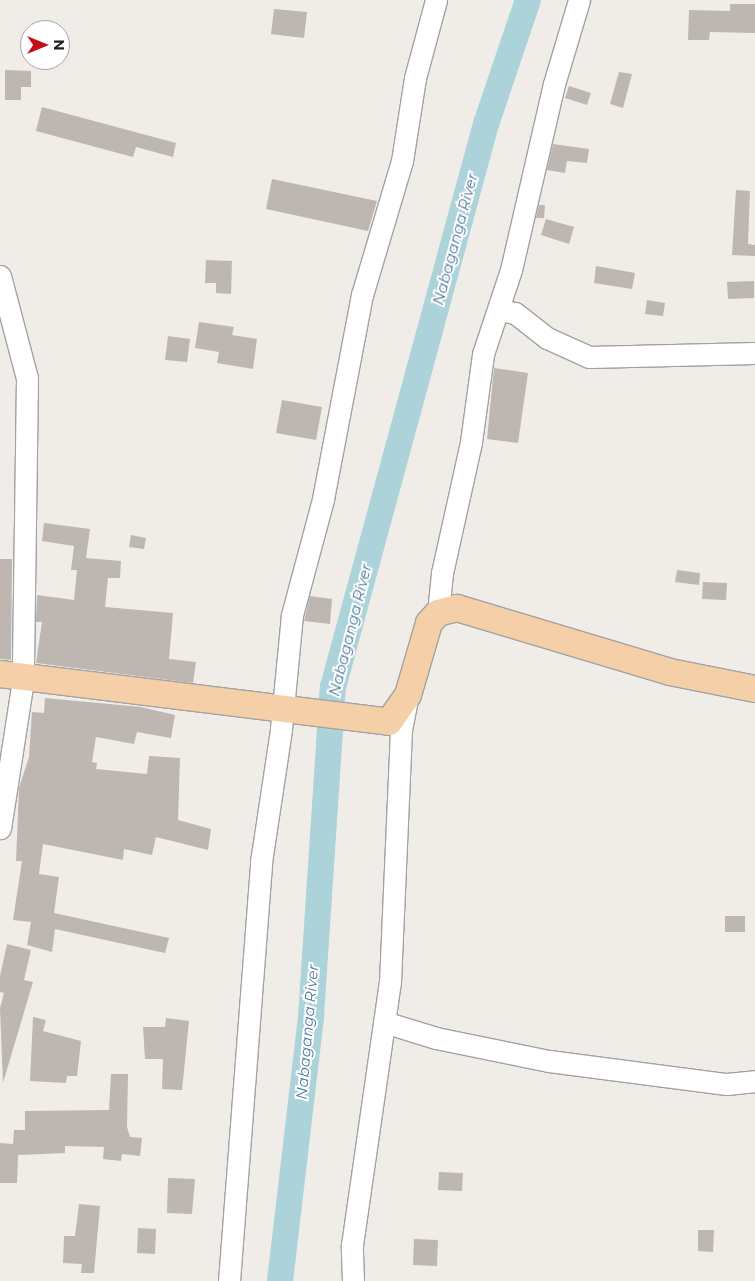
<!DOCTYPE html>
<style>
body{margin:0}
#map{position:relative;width:755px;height:1281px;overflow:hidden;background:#f0ede8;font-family:Montserrat,sans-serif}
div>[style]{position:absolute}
.river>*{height:26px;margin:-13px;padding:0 13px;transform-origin:13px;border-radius:13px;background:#acd2da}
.building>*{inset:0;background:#bdb6b1}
.roads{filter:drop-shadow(1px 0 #a2a2a2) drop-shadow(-1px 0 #a2a2a2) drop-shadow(0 1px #a2a2a2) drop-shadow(0 -1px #a2a2a2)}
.minor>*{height:21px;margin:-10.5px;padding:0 10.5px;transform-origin:10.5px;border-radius:10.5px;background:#fff}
.major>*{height:26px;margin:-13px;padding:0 13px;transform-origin:13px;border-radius:13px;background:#f5cfa8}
span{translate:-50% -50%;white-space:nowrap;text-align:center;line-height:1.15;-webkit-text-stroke:4px #fff;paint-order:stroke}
.water-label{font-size:15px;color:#4d789a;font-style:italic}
.north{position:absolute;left:20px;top:20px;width:50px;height:50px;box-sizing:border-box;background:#fff;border:1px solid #a6a6a6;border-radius:50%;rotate:90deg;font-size:14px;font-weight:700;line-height:20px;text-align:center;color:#212121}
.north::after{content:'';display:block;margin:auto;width:18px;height:22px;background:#c1101a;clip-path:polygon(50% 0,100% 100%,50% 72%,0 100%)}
</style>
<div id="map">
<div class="river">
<div style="left:280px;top:1281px;width:267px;rotate:-83.3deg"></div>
<div style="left:311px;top:1016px;width:330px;rotate:-86.2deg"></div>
<div style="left:333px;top:687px;width:583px;rotate:-74.8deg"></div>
<div style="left:486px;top:124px;width:131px;rotate:-71.3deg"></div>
</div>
<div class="building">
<div style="clip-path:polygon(730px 4px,755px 4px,755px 33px,710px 32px,709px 40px,688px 40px,689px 10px,730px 11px)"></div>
<div style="clip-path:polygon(274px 9px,307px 12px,304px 38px,271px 34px)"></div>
<div style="clip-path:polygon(5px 70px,31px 71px,31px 87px,21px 87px,21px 100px,5px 100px)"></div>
<div style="clip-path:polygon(619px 72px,632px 74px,623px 108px,610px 104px)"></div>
<div style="clip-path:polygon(569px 86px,591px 93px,587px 105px,565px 98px)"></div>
<div style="clip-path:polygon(42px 107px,176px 143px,173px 157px,136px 147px,133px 157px,36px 131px)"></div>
<div style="clip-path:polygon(553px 144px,589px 149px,587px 163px,567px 161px,565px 173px,547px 170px)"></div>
<div style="clip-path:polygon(272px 179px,377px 201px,368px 231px,266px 209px)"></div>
<div style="clip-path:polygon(736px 190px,750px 191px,748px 244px,755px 245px,755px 256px,732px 255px)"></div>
<div style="clip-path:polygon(539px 205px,545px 205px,544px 218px,536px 218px)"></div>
<div style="clip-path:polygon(546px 219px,574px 227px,569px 244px,541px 235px)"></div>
<div style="clip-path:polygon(206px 260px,232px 261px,231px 294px,216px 293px,216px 283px,205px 283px)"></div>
<div style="clip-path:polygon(596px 266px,635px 273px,632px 289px,594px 283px)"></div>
<div style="clip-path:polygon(754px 281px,754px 298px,728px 299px,727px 282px)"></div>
<div style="clip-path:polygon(647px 300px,665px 303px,663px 316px,645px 314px)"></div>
<div style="clip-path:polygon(199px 322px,234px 327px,232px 335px,257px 339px,253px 369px,217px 363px,219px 352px,195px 348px)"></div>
<div style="clip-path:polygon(168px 336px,190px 339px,187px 362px,165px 360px)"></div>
<div style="clip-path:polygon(494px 368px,528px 373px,518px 443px,487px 439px)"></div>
<div style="clip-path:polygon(282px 400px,322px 407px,316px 440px,276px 433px)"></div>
<div style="clip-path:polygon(44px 523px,90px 529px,86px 558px,121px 561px,120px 578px,108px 578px,105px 607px,173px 613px,169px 659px,196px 662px,193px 683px,36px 663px,42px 622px,36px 622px,37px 595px,74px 600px,77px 570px,71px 570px,74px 546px,42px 541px)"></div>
<div style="clip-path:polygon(131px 535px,146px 538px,144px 549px,129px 547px)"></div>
<div style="clip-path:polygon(0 559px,12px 559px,11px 660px,0 659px)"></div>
<div style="clip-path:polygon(677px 570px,700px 573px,699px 585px,675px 582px)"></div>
<div style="clip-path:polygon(703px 582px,727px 583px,726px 600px,702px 599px)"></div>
<div style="clip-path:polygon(310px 596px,332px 599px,330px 624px,304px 621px)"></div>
<div style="clip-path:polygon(45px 698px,141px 707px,175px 715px,171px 738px,137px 732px,134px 744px,96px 737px,92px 762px,97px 763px,96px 769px,147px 774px,149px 756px,180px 758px,178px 820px,211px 829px,208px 850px,156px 837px,152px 855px,124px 849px,123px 860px,43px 844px,39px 874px,59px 877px,54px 913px,169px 938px,165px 953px,55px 929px,52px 952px,27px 945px,31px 922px,13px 920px,22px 861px,16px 861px,19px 788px,29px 757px,32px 712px,44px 713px)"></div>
<div style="clip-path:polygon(725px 916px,745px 916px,745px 932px,725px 932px)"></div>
<div style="clip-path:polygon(7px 944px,31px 950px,24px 980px,33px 982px,3px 1083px,0 1008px,4px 993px,0 992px,0 976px)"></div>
<div style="clip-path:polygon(33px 1017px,46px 1020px,43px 1031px,81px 1041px,77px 1076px,67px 1076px,66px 1083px,30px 1081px)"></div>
<div style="clip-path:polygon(166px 1018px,189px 1021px,182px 1090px,162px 1089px,163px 1059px,145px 1059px,143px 1027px,165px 1027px)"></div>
<div style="clip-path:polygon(111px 1074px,128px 1074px,127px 1127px,130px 1137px,142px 1138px,140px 1156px,122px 1154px,121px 1161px,103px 1159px,104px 1147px,65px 1146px,65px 1153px,18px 1155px,17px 1183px,0 1183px,0 1143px,13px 1144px,14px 1130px,25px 1130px,25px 1111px,109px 1110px)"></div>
<div style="clip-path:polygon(439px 1172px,463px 1173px,462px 1191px,438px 1190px)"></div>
<div style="clip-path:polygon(168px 1178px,195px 1179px,192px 1214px,167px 1213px)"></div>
<div style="clip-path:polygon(79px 1204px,100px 1206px,94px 1273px,81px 1273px,82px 1264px,63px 1263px,64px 1236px,75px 1236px)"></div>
<div style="clip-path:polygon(138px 1228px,156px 1229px,155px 1254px,137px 1253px)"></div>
<div style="clip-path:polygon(698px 1230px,714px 1230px,713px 1252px,698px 1251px)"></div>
<div style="clip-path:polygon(414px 1239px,438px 1240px,437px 1266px,413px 1265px)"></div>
</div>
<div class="roads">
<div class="minor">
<div style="left:0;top:276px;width:106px;rotate:75.2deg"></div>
<div style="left:27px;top:378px;width:302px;rotate:90.8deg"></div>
<div style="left:23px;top:680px;width:150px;rotate:98.8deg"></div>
<div style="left:499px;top:310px;width:16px;rotate:11deg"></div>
<div style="left:515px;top:313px;width:41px;rotate:38deg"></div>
<div style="left:547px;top:338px;width:46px;rotate:24.3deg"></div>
<div style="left:589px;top:357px;width:166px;rotate:-1.4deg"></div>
<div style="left:438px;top:613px;width:40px;rotate:-84.3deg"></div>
<div style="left:442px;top:573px;width:134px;rotate:-77.5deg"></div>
<div style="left:471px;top:442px;width:89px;rotate:-82.2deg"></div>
<div style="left:483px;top:354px;width:89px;rotate:-71.6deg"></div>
<div style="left:511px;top:270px;width:191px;rotate:-77deg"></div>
<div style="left:554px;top:84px;width:88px;rotate:-73.4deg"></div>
<div style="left:384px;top:1022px;width:54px;rotate:17.1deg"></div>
<div style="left:436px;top:1038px;width:115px;rotate:11.5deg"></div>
<div style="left:549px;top:1061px;width:179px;rotate:7.4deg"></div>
<div style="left:727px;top:1084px;width:28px;rotate:-6deg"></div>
<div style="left:229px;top:1281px;width:420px;rotate:-85.6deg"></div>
<div style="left:261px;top:862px;width:134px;rotate:-81.4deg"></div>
<div style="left:281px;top:729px;width:115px;rotate:-84.5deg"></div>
<div style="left:292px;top:615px;width:120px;rotate:-75deg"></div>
<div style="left:323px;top:499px;width:208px;rotate:-79.2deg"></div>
<div style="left:362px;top:295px;width:140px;rotate:-73.4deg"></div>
<div style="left:402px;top:161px;width:84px;rotate:-81.1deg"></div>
<div style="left:415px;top:78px;width:81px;rotate:-74.9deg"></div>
<div style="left:353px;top:1281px;width:36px;rotate:-92deg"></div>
<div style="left:352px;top:1245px;width:266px;rotate:-81.8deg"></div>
<div style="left:390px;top:982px;width:252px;rotate:-87.5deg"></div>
<div style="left:401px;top:730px;width:31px;rotate:-79deg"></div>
</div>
<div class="major">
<div style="left:0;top:674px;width:392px;rotate:7deg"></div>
<div style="left:389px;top:722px;width:33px;rotate:-55deg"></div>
<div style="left:408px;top:695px;width:75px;rotate:-73.7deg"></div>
<div style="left:429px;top:623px;width:13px;rotate:-48deg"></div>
<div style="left:438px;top:613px;width:20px;rotate:-15deg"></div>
<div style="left:457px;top:608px;width:222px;rotate:16.7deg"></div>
<div style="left:670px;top:672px;width:87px;rotate:11.3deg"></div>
</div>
</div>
<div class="water-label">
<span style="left:455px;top:239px;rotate:-75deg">Nabaganga River</span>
<span style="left:350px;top:630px;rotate:-76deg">Nabaganga River</span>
<span style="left:307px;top:1032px;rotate:-85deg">Nabaganga River</span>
</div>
<div class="north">N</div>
</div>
